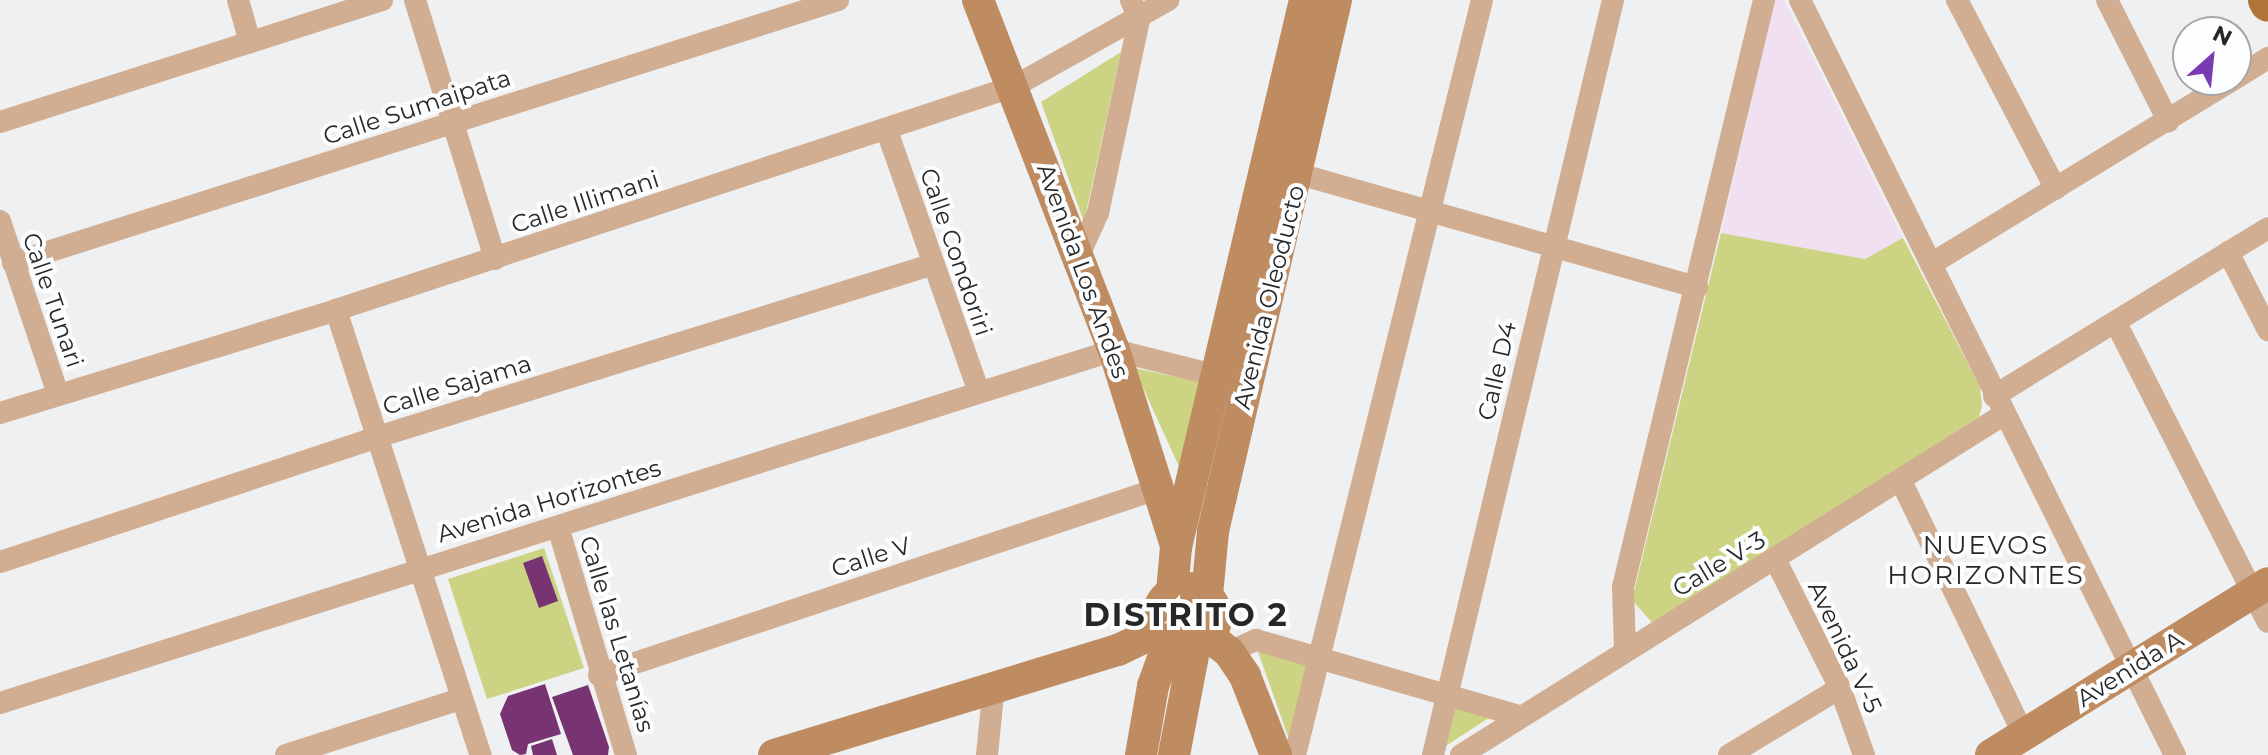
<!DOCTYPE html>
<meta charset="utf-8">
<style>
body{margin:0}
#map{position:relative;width:2268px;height:755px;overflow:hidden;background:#eef0f2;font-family:Montserrat,sans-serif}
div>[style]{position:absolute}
.education>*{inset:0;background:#f0e0f2}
.green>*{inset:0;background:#ccd483}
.round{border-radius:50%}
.building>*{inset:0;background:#773372}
.street>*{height:22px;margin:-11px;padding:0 11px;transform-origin:11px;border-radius:11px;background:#d1ad91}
.secondary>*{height:32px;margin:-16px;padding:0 16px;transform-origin:16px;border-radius:16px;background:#bf8c61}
.secondary>.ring{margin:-16px;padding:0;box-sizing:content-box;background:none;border:32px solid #bf8c61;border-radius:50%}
.primary>*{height:36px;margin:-18px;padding:0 18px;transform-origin:18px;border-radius:18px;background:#b2733b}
span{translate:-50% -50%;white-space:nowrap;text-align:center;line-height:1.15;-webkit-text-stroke:8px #fcfdff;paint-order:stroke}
.street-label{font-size:24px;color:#272728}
.neighbourhood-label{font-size:26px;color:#272728;letter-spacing:2px}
.district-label{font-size:32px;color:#272728;font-weight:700;letter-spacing:2px}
.north{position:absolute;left:2172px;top:16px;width:80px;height:80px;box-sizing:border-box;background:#fcfdff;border:2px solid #a7a7a9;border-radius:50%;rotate:27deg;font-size:22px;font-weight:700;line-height:32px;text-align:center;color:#272728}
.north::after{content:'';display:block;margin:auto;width:28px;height:36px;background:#793bb1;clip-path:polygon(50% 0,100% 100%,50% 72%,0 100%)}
</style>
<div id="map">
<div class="education">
<div style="clip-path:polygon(1775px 0,1784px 0,1903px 238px,1865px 259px,1721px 233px)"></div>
</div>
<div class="green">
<div style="clip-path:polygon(1121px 52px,1084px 222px,1041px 102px)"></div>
<div style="clip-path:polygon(1721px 233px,1865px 259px,1903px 238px,1980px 387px,1982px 406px,1979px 417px,1654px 625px,1632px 600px)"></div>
<div style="clip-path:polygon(1134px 368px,1206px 383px,1182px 473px)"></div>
<div style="clip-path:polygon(544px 548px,584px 668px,487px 699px,448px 579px)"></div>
<div class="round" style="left:1173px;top:601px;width:28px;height:28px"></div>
<div style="clip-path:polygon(1256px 646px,1308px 664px,1290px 742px)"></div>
<div style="clip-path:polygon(1456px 705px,1495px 714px,1444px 747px)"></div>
</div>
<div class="building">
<div style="clip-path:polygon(542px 556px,558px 601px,539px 608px,523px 563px)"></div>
<div style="clip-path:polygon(545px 684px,561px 734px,528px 744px,526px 754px,520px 755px,512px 750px,500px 714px,508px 696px)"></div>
<div style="clip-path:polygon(588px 685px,609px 747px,608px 755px,573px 755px,552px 697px)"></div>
<div style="clip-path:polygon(552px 739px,557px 755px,533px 755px,531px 746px)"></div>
</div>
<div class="street">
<div style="left:238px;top:0;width:44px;rotate:74.1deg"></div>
<div style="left:415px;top:0;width:271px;rotate:72.8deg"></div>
<div style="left:1800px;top:0;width:843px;rotate:63.59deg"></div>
<div style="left:1957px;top:0;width:213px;rotate:62.4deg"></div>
<div style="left:2107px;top:0;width:136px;rotate:63.2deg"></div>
<div style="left:2236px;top:78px;width:38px;rotate:-32deg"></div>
<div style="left:0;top:122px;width:401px;rotate:-17.7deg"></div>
<div style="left:887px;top:131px;width:275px;rotate:70.6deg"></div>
<div style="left:1299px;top:174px;width:414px;rotate:15.9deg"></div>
<div style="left:0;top:221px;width:182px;rotate:71.5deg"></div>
<div style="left:2228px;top:252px;width:88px;rotate:62.9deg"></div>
<div style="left:1079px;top:255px;width:46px;rotate:-65.7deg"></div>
<div style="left:1098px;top:213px;width:197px;rotate:-78deg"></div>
<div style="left:1139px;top:20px;width:22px;rotate:-112deg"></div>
<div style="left:13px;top:263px;width:866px;rotate:-17.68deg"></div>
<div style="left:1931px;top:264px;width:354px;rotate:-31.4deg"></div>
<div style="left:336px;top:310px;width:468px;rotate:72deg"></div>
<div style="left:2116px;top:323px;width:335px;rotate:63.1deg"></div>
<div style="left:1994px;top:396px;width:321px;rotate:-31.5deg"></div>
<div style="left:0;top:413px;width:351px;rotate:-17deg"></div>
<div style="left:336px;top:310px;width:715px;rotate:-18.26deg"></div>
<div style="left:1015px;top:86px;width:176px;rotate:-29.3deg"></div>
<div style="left:1901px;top:481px;width:282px;rotate:64.2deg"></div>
<div style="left:558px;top:527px;width:238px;rotate:73.4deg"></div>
<div style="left:1776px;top:561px;width:142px;rotate:63.3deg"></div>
<div style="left:1840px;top:688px;width:71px;rotate:70.3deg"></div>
<div style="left:0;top:562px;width:394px;rotate:-18.3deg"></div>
<div style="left:374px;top:438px;width:583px;rotate:-17.25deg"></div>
<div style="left:1625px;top:651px;width:64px;rotate:-91.8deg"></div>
<div style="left:1623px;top:587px;width:604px;rotate:-76.49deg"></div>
<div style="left:1229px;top:652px;width:30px;rotate:-24deg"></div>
<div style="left:1256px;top:640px;width:274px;rotate:16.1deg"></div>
<div style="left:599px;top:675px;width:591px;rotate:-18.43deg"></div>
<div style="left:0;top:703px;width:1169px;rotate:-17.58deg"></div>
<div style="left:1114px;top:350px;width:107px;rotate:14deg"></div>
<div style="left:286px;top:755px;width:183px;rotate:-17.8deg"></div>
<div style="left:987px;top:755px;width:70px;rotate:-84.3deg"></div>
<div style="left:1295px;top:755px;width:778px;rotate:-76.09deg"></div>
<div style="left:1433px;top:755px;width:776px;rotate:-76.59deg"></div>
<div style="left:1461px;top:755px;width:640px;rotate:-32.1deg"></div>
<div style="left:1729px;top:755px;width:130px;rotate:-31.1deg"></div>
</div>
<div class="secondary">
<div style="left:978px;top:0;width:375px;rotate:68.8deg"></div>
<div style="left:1114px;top:350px;width:206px;rotate:72.4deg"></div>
<div class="ring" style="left:1158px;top:588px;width:26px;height:26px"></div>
<div style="left:1172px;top:592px;width:45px;rotate:-84.9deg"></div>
<div style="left:1176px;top:547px;width:562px;rotate:-76.73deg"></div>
<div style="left:1207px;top:595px;width:64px;rotate:-84.6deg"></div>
<div style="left:1213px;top:531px;width:545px;rotate:-76.96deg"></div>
<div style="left:1209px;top:637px;width:25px;rotate:37deg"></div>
<div style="left:1229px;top:652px;width:29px;rotate:56deg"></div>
<div style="left:1245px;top:676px;width:85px;rotate:68.6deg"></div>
<div style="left:774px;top:755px;width:360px;rotate:-17deg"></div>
<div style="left:1118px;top:650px;width:49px;rotate:-25.5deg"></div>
<div style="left:1141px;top:755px;width:70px;rotate:-80.1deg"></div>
<div style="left:1153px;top:686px;width:50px;rotate:-70.1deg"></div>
<div style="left:1174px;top:755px;width:112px;rotate:-79.2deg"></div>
<div style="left:1991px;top:755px;width:326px;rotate:-31.8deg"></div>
</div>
<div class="primary">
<div style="left:2266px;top:0;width:4px;rotate:63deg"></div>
</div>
<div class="street-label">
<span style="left:417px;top:107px;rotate:-18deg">Calle Sumaipata</span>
<span style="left:585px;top:202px;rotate:-18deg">Calle Illimani</span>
<span style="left:956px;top:252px;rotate:71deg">Calle Condoriri</span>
<span style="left:1083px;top:271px;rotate:70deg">Avenida Los Andes</span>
<span style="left:1269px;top:297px;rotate:-76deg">Avenida Oleoducto</span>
<span style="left:53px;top:300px;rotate:71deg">Calle Tunari</span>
<span style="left:1497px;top:371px;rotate:-77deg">Calle D4</span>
<span style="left:457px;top:385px;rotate:-17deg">Calle Sajama</span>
<span style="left:549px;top:501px;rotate:-17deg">Avenida Horizontes</span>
<span style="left:871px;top:557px;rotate:-18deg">Calle V</span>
<span style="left:1719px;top:564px;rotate:-31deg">Calle V-3</span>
<span style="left:617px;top:634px;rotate:73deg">Calle las Letanías</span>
<span style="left:1845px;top:647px;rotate:65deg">Avenida V-5</span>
<span style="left:2130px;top:669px;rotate:-32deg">Avenida A</span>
</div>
<div class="neighbourhood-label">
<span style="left:1986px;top:561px">NUEVOS<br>HORIZONTES</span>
</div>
<div class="district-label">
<span style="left:1186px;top:615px">DISTRITO 2</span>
</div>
<div class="north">N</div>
</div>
